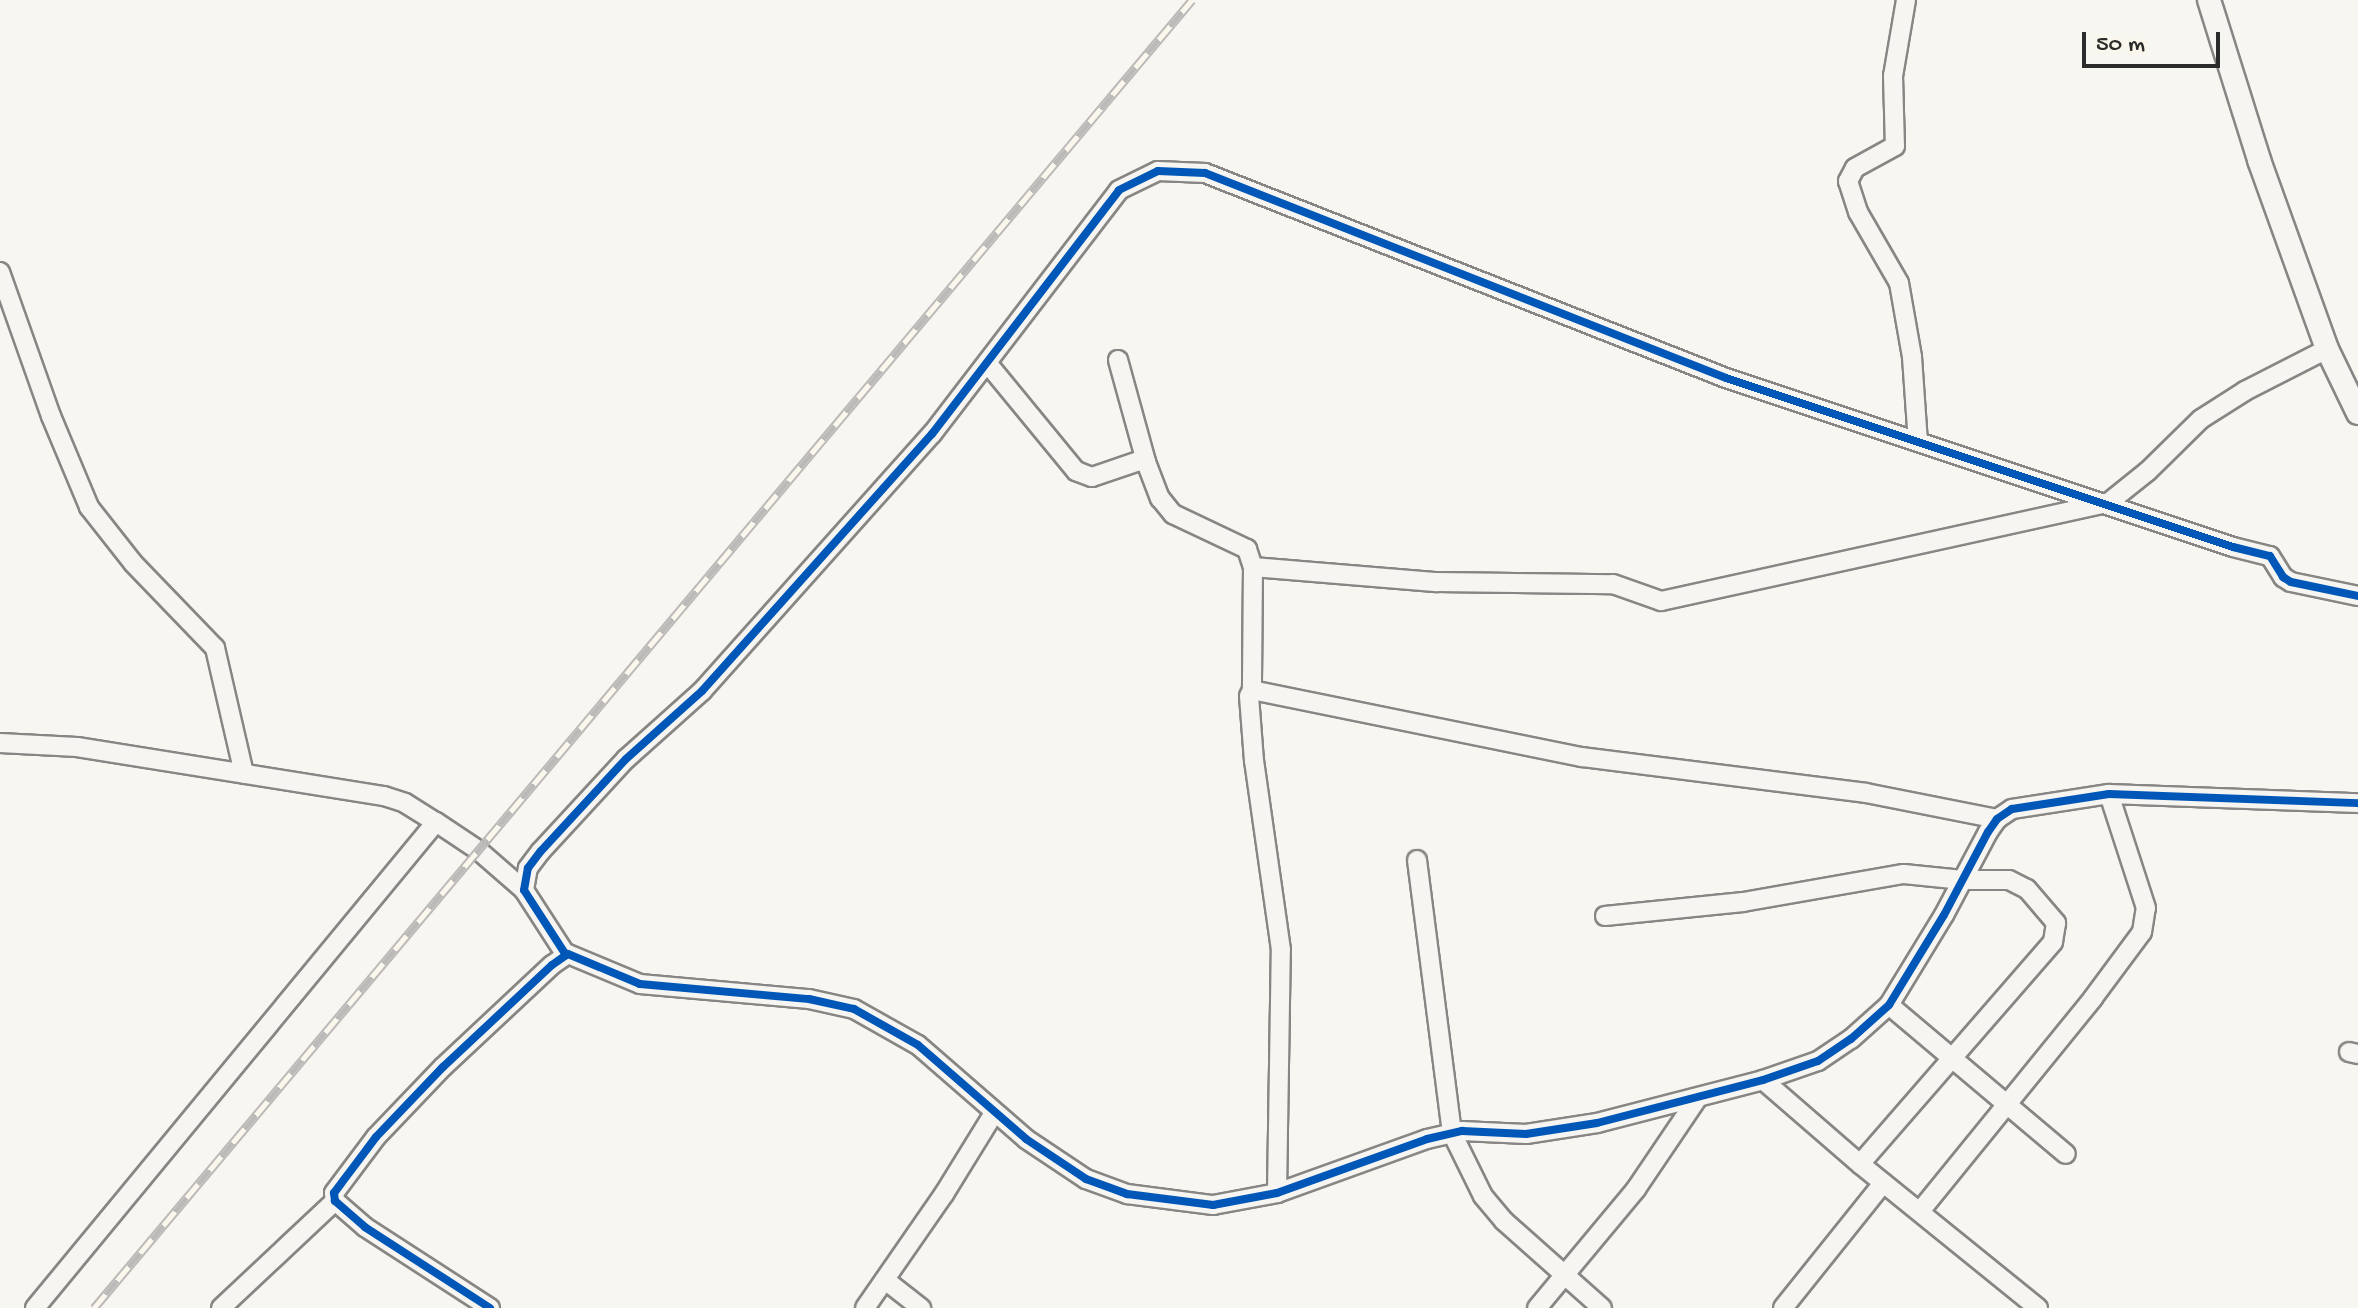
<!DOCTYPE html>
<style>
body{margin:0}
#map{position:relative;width:2358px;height:1308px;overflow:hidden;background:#f8f6f0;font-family:"Gochi Hand",sans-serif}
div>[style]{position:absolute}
.roads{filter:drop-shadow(2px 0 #878684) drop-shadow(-2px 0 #878684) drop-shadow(0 2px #878684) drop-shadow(0 -2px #878684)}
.minor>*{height:18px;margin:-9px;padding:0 9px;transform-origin:9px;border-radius:9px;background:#f6f5f1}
.tertiary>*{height:22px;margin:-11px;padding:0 11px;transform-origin:11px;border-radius:11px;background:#f6f5f1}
.rail>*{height:9px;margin-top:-4.5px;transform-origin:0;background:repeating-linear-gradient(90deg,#fbf7ec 0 18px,#bcbab8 0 36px);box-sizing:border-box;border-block:2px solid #bcbab8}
.cycleway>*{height:8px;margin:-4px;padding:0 4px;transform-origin:4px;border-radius:4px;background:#0057b8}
span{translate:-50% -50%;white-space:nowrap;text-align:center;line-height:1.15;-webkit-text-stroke:6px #fbf7ec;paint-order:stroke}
.scale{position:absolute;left:2082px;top:32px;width:138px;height:36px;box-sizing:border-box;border:4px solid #2b2b2b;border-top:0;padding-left:10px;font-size:24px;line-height:28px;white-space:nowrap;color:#2b2b2b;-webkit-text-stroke:6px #fbf7ec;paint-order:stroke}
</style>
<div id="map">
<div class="roads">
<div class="minor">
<div style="left:1906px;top:0;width:77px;rotate:99.7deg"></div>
<div style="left:1893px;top:76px;width:70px;rotate:88.4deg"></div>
<div style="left:1895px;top:146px;width:46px;rotate:151.2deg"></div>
<div style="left:1855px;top:168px;width:15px;rotate:118deg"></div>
<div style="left:1848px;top:181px;width:33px;rotate:72deg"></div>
<div style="left:1858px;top:212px;width:82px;rotate:60deg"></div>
<div style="left:1899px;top:283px;width:75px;rotate:80deg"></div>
<div style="left:1912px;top:357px;width:85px;rotate:86deg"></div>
<div style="left:0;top:272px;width:153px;rotate:70.5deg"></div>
<div style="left:51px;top:416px;width:99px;rotate:67.3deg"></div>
<div style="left:89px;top:507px;width:71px;rotate:51.8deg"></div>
<div style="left:133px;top:563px;width:118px;rotate:46deg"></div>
<div style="left:215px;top:648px;width:129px;rotate:77deg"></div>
<div style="left:1118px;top:360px;width:106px;rotate:74.6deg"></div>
<div style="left:988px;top:364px;width:139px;rotate:50.6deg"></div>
<div style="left:1076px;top:471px;width:17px;rotate:21deg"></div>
<div style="left:1092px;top:477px;width:50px;rotate:-18.8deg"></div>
<div style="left:1139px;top:461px;width:7px;rotate:8deg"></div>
<div style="left:1146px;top:462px;width:39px;rotate:69deg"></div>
<div style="left:1160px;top:498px;width:21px;rotate:51deg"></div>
<div style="left:1173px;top:514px;width:82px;rotate:25.3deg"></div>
<div style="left:1247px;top:549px;width:19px;rotate:72deg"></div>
<div style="left:1253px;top:567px;width:123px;rotate:90.5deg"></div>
<div style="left:1253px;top:567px;width:185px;rotate:4.7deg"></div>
<div style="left:1437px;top:582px;width:176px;rotate:0.7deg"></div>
<div style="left:1613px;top:584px;width:51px;rotate:19.5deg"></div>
<div style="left:1661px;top:601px;width:458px;rotate:-12.4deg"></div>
<div style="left:2108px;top:503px;width:51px;rotate:-38.7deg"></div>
<div style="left:2148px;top:471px;width:74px;rotate:-44.5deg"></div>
<div style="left:2201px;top:419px;width:52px;rotate:-32.5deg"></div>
<div style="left:2245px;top:391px;width:92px;rotate:-27.1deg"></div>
<div style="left:0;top:743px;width:77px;rotate:3deg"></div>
<div style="left:77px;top:747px;width:311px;rotate:9.1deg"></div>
<div style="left:384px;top:796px;width:22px;rotate:18deg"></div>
<div style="left:405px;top:803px;width:36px;rotate:32deg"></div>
<div style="left:436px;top:822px;width:50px;rotate:33.7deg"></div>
<div style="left:478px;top:850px;width:61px;rotate:41deg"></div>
<div style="left:1417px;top:860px;width:275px;rotate:82.7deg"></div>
<div style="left:1452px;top:1133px;width:70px;rotate:63.8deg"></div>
<div style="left:1483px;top:1196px;width:33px;rotate:50deg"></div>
<div style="left:1504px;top:1221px;width:131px;rotate:41.6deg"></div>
<div style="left:1605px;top:916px;width:139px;rotate:-5.8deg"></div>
<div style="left:1743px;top:902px;width:163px;rotate:-9.9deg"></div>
<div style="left:1904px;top:874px;width:59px;rotate:5.8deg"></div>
<div style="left:1963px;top:880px;width:46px"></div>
<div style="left:2009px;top:880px;width:20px;rotate:27deg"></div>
<div style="left:2027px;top:889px;width:45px;rotate:49.5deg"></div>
<div style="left:2056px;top:923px;width:19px;rotate:99deg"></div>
<div style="left:2053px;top:942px;width:294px;rotate:131deg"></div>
<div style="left:566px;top:955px;width:77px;rotate:-122.9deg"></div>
<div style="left:524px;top:890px;width:22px;rotate:-80deg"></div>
<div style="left:528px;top:868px;width:21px;rotate:-53deg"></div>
<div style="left:541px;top:851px;width:125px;rotate:-47.3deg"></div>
<div style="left:626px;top:759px;width:102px;rotate:-41.8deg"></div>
<div style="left:702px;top:691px;width:345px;rotate:-48.2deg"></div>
<div style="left:932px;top:434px;width:307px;rotate:-52.5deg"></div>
<div style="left:1119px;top:190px;width:43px;rotate:-26deg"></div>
<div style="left:1158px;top:171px;width:47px;rotate:2.4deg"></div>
<div style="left:1205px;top:173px;width:560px;rotate:21.48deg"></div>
<div style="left:1726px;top:378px;width:534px;rotate:18.43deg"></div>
<div style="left:2233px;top:547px;width:38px;rotate:14deg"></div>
<div style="left:2270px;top:556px;width:25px;rotate:58deg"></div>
<div style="left:2283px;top:577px;width:9px;rotate:32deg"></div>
<div style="left:2291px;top:582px;width:68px;rotate:11.8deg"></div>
<div style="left:1889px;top:1005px;width:231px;rotate:40.1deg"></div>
<div style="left:2349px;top:1052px;width:9px;rotate:13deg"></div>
<div style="left:1763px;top:1080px;width:128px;rotate:40.9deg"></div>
<div style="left:1860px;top:1164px;width:229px;rotate:39deg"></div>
<div style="left:1277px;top:1193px;width:243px;rotate:-89.1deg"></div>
<div style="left:1281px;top:950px;width:191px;rotate:-98.1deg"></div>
<div style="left:1254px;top:761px;width:65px;rotate:-94.4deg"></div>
<div style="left:1249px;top:696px;width:7px;rotate:-63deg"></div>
<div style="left:1252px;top:690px;width:337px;rotate:11.5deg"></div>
<div style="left:1582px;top:757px;width:286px;rotate:7.2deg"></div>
<div style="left:1866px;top:793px;width:134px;rotate:11.2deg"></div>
<div style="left:1921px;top:1210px;width:273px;rotate:-50.9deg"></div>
<div style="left:2093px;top:998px;width:82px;rotate:-53.4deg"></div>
<div style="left:2142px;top:932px;width:24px;rotate:-81deg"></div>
<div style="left:2146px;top:908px;width:120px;rotate:-108deg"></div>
<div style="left:885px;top:1280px;width:46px;rotate:37.9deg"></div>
<div style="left:35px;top:1308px;width:630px;rotate:-50.47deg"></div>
<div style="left:221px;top:1308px;width:156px;rotate:-43.2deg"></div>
<div style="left:490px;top:1308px;width:149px;rotate:-147.1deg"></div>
<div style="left:365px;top:1227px;width:40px;rotate:-139deg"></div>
<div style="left:335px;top:1201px;width:8px;rotate:-97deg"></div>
<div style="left:334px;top:1193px;width:70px;rotate:-53.1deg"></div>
<div style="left:376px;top:1137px;width:97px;rotate:-46.3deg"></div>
<div style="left:443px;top:1067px;width:149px;rotate:-43.1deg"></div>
<div style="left:552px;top:965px;width:19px;rotate:-35deg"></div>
<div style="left:568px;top:954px;width:78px;rotate:22.6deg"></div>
<div style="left:640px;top:984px;width:170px;rotate:5.1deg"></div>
<div style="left:809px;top:999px;width:46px;rotate:12.5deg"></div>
<div style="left:854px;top:1009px;width:73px;rotate:29.4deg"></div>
<div style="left:918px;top:1045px;width:143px;rotate:41deg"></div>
<div style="left:1026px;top:1139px;width:72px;rotate:33.7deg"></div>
<div style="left:1086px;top:1179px;width:44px;rotate:20.1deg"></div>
<div style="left:1127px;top:1194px;width:87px;rotate:7.3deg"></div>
<div style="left:1213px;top:1205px;width:65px;rotate:-10.6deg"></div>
<div style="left:1277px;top:1193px;width:159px;rotate:-19.8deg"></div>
<div style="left:1427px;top:1139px;width:36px;rotate:-13deg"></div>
<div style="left:1462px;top:1131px;width:64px;rotate:2.7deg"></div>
<div style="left:1526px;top:1134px;width:72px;rotate:-8.8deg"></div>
<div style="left:1597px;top:1123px;width:171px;rotate:-14.5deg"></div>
<div style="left:1763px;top:1080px;width:58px;rotate:-19.1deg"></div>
<div style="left:1818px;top:1061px;width:40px;rotate:-34deg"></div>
<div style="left:1851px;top:1039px;width:51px;rotate:-41.8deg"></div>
<div style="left:1889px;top:1005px;width:105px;rotate:-58.6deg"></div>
<div style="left:1944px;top:915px;width:94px;rotate:-62.1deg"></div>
<div style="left:1988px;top:832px;width:16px;rotate:-55deg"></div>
<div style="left:1997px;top:819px;width:18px;rotate:-34deg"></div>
<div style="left:2012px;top:809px;width:98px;rotate:-8.8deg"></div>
<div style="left:2109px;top:794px;width:249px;rotate:2.1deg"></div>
<div style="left:865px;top:1308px;width:139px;rotate:-55.3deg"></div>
<div style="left:944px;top:1194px;width:95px;rotate:-58.3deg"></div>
<div style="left:1537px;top:1308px;width:155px;rotate:-50.2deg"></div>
<div style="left:1636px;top:1189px;width:109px;rotate:-55.9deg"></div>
<div style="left:1783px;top:1308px;width:160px;rotate:-51.3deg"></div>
</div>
<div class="tertiary">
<div style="left:2209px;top:0;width:168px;rotate:72.6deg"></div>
<div style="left:2259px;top:160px;width:201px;rotate:70.2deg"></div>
<div style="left:2327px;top:349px;width:71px;rotate:64.2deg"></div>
</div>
</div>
<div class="rail">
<div style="left:94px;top:1308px;width:1708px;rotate:-49.99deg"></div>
</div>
<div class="cycleway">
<div style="left:566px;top:955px;width:77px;rotate:-122.9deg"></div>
<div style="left:524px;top:890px;width:22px;rotate:-80deg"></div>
<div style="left:528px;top:868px;width:21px;rotate:-53deg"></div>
<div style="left:541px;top:851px;width:125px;rotate:-47.3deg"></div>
<div style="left:626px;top:759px;width:102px;rotate:-41.8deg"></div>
<div style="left:702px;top:691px;width:345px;rotate:-48.2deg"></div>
<div style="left:932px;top:434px;width:307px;rotate:-52.5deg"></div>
<div style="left:1119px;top:190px;width:43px;rotate:-26deg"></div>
<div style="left:1158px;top:171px;width:47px;rotate:2.4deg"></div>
<div style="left:1205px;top:173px;width:560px;rotate:21.48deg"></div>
<div style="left:1726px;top:378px;width:534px;rotate:18.43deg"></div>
<div style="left:2233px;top:547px;width:38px;rotate:14deg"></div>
<div style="left:2270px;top:556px;width:25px;rotate:58deg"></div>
<div style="left:2283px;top:577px;width:9px;rotate:32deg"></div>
<div style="left:2291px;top:582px;width:68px;rotate:11.8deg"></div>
<div style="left:490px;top:1308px;width:149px;rotate:-147.1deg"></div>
<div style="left:365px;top:1227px;width:40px;rotate:-139deg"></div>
<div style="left:335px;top:1201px;width:8px;rotate:-97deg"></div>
<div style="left:334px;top:1193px;width:70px;rotate:-53.1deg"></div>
<div style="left:376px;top:1137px;width:97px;rotate:-46.3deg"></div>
<div style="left:443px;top:1067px;width:149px;rotate:-43.1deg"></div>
<div style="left:552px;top:965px;width:19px;rotate:-35deg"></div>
<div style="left:568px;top:954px;width:78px;rotate:22.6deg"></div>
<div style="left:640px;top:984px;width:170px;rotate:5.1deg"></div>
<div style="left:809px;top:999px;width:46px;rotate:12.5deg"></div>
<div style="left:854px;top:1009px;width:73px;rotate:29.4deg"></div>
<div style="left:918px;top:1045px;width:143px;rotate:41deg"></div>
<div style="left:1026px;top:1139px;width:72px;rotate:33.7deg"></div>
<div style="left:1086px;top:1179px;width:44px;rotate:20.1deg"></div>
<div style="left:1127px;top:1194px;width:87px;rotate:7.3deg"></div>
<div style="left:1213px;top:1205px;width:65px;rotate:-10.6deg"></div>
<div style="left:1277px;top:1193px;width:159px;rotate:-19.8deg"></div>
<div style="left:1427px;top:1139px;width:36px;rotate:-13deg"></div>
<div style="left:1462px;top:1131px;width:64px;rotate:2.7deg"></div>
<div style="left:1526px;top:1134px;width:72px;rotate:-8.8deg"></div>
<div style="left:1597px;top:1123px;width:171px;rotate:-14.5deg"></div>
<div style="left:1763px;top:1080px;width:58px;rotate:-19.1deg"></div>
<div style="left:1818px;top:1061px;width:40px;rotate:-34deg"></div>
<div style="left:1851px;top:1039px;width:51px;rotate:-41.8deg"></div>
<div style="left:1889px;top:1005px;width:105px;rotate:-58.6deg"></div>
<div style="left:1944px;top:915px;width:94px;rotate:-62.1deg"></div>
<div style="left:1988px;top:832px;width:16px;rotate:-55deg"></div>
<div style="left:1997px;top:819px;width:18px;rotate:-34deg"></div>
<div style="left:2012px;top:809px;width:98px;rotate:-8.8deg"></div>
<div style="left:2109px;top:794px;width:249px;rotate:2.1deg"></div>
</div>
<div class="scale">50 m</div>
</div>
